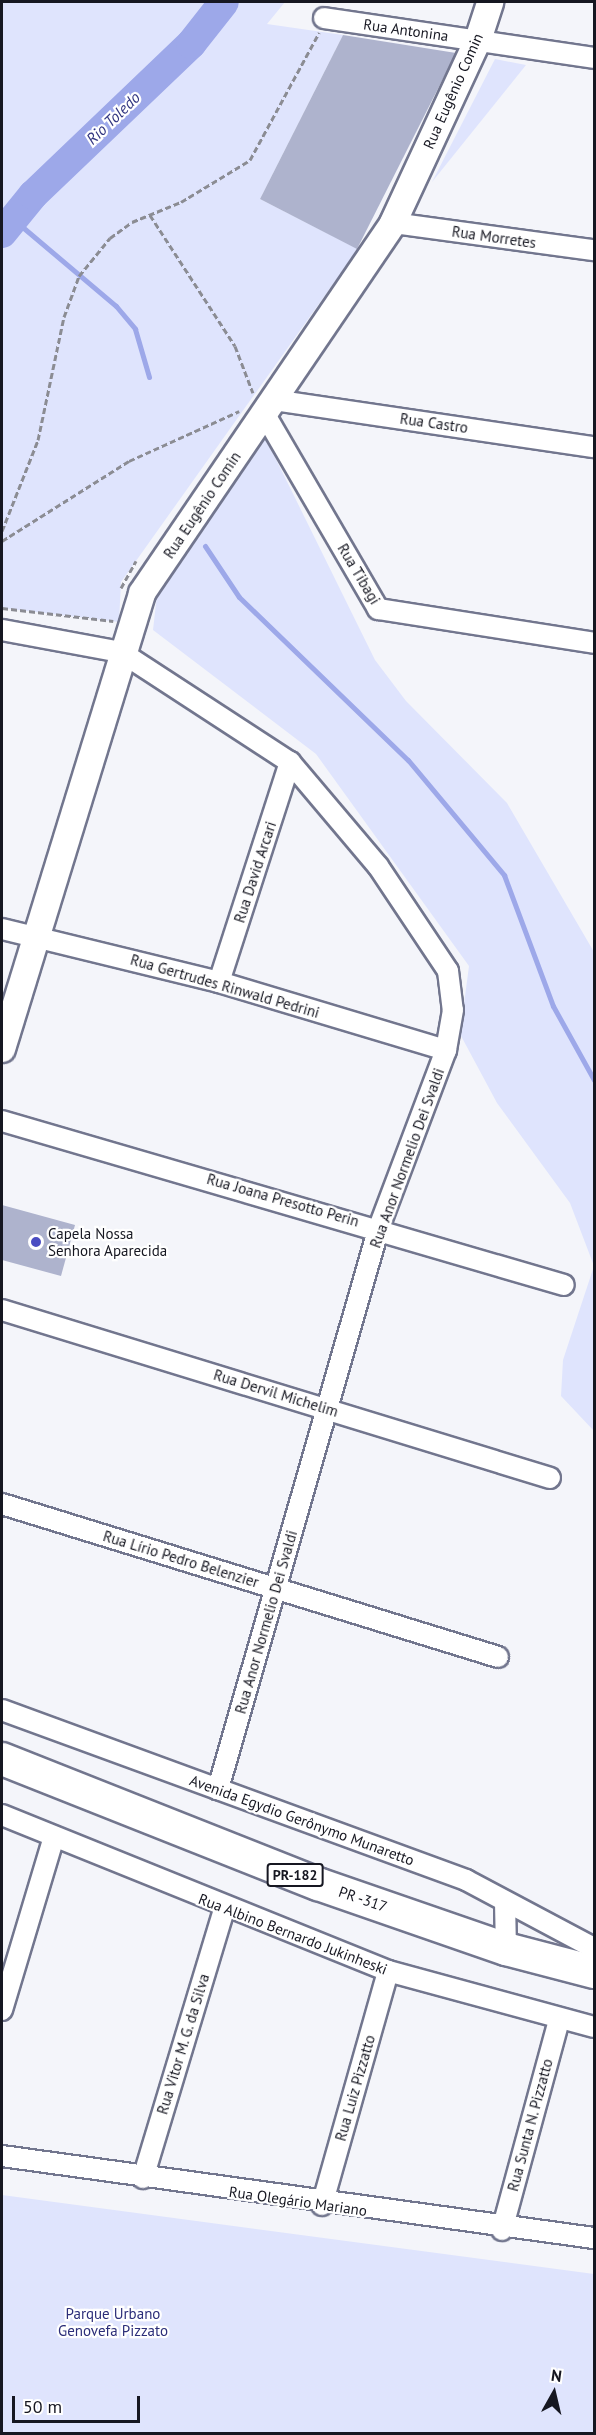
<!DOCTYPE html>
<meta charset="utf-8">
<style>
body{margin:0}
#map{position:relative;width:596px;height:2435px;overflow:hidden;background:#f4f5fa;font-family:"PT Sans",sans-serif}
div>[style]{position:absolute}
.green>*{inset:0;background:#dfe4fd}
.stream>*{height:5px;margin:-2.5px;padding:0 2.5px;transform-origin:2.5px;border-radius:2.5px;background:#9da8e9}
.river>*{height:30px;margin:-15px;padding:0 15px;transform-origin:15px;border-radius:15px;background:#9da8e9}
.building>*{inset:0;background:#aeb3cd}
.path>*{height:3px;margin-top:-1.5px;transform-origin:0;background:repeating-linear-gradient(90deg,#8b8c93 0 6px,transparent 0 9px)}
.roads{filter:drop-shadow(2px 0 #72768e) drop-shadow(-2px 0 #72768e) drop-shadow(0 2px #72768e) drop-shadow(0 -2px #72768e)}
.minor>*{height:20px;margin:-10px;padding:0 10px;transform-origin:10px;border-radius:10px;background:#fff}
.tertiary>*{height:26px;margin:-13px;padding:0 13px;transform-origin:13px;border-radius:13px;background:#fff}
.primary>*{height:32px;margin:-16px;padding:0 16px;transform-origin:16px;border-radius:16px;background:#fff}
.dots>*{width:16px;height:16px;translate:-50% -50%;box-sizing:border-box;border:3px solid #fff;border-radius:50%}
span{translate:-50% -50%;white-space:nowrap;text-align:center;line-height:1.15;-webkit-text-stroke:4.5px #fff;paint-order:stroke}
.shield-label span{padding:2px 4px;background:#fff;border:2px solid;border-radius:4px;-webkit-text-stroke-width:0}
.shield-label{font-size:14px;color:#161721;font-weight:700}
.street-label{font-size:15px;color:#161721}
.poi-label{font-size:15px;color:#161721}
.left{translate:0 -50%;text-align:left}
.park-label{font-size:15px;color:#2c2e79}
.water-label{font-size:16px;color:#323681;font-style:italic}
.frame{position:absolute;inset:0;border:3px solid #161721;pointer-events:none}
.north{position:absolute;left:524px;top:2363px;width:60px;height:60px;-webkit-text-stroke:4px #fff;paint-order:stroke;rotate:8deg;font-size:16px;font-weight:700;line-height:24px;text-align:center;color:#161721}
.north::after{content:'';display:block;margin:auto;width:21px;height:27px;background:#161721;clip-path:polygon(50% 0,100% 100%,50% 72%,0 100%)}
.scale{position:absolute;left:12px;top:2396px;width:128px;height:27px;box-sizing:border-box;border:3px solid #161721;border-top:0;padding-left:8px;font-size:18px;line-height:21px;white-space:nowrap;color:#161721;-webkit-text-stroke:4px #fff;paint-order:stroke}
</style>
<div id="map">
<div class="green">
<div style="clip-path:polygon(2px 2px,285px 2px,267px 24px,343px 35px,260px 199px,358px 249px,121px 582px,119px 622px,2px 608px)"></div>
<div style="clip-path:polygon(495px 59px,526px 65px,432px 182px)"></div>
<div style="clip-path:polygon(264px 435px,375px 660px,406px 701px,507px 803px,594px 952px,594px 1431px,561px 1396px,563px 1360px,594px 1266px,570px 1203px,497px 1103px,460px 1034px,469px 966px,316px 754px,153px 630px,158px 586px)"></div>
<div style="clip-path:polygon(2px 2195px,594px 2274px,594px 2433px,2px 2433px)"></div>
</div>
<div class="stream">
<div style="left:13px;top:219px;width:135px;rotate:40.2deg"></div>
<div style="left:116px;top:306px;width:30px;rotate:50deg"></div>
<div style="left:135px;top:329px;width:50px;rotate:73.7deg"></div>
<div style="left:205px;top:546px;width:61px;rotate:56.3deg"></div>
<div style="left:239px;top:597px;width:235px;rotate:44deg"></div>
<div style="left:408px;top:760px;width:150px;rotate:50.1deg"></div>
<div style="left:504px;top:875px;width:140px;rotate:69.5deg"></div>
<div style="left:553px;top:1006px;width:85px;rotate:61deg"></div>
</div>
<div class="river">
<div style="left:2px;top:233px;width:49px;rotate:-50.8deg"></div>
<div style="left:33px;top:195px;width:219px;rotate:-43.7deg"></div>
<div style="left:191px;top:44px;width:53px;rotate:-51.8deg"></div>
</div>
<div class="building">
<div style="clip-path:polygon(343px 35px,456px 53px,357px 249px,260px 199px)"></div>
<div style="clip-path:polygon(2px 1205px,75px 1225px,61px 1276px,2px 1260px)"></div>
</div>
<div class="path">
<div style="left:150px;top:215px;width:156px;rotate:57deg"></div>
<div style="left:235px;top:346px;width:50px;rotate:69deg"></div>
<div style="left:2px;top:531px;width:98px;rotate:-68.4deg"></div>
<div style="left:38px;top:440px;width:126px;rotate:-78.1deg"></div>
<div style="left:64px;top:317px;width:44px;rotate:-69.9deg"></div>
<div style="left:79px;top:276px;width:49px;rotate:-50.8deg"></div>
<div style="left:110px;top:238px;width:27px;rotate:-36deg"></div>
<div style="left:132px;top:222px;width:53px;rotate:-22.2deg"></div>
<div style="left:181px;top:202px;width:81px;rotate:-31.3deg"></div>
<div style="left:250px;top:160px;width:145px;rotate:-61.5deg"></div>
<div style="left:2px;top:541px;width:150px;rotate:-32.2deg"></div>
<div style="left:129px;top:461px;width:121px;rotate:-24.4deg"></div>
<div style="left:121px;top:588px;width:31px;rotate:-61deg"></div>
<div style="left:2px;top:608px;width:112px;rotate:6.7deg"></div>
</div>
<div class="roads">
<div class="minor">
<div style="left:324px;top:18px;width:273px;rotate:8.4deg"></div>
<div style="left:393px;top:223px;width:203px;rotate:7.7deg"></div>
<div style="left:274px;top:400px;width:323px;rotate:8.4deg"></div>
<div style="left:264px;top:413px;width:227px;rotate:59.8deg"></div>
<div style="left:378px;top:609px;width:219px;rotate:8.9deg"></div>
<div style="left:2px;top:630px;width:121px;rotate:10.5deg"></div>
<div style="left:121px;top:652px;width:202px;rotate:33.1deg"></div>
<div style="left:290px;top:762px;width:136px;rotate:49.8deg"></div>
<div style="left:378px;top:866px;width:126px;rotate:56.3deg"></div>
<div style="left:448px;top:971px;width:39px;rotate:83deg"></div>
<div style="left:453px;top:1010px;width:41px;rotate:99.9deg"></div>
<div style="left:446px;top:1050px;width:189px;rotate:110.7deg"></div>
<div style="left:379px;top:1227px;width:585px;rotate:105.99deg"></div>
<div style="left:2px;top:929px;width:223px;rotate:13.7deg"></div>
<div style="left:219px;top:982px;width:237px;rotate:16.7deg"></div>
<div style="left:219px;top:982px;width:231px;rotate:-72.1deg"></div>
<div style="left:2px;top:1121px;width:585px;rotate:16.27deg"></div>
<div style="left:2px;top:1310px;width:573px;rotate:17.04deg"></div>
<div style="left:2px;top:1504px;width:519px;rotate:17.14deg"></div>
<div style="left:2px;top:1710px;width:494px;rotate:20.1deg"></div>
<div style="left:466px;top:1880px;width:145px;rotate:28deg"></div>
<div style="left:2px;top:1815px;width:416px;rotate:22deg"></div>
<div style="left:388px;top:1971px;width:213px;rotate:15.2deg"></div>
<div style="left:505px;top:1902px;width:47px;rotate:88.8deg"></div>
<div style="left:2px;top:2010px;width:181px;rotate:-73.3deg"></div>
<div style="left:2px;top:2156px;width:598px;rotate:7.89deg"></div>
<div style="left:143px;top:2178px;width:281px;rotate:-73.2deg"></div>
<div style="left:322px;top:2205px;width:243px;rotate:-74.2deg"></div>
<div style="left:502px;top:2230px;width:218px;rotate:-74.8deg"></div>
</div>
<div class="tertiary">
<div style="left:2px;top:1049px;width:477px;rotate:-72.9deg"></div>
<div style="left:142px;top:593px;width:447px;rotate:-55.8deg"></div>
<div style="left:393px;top:223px;width:202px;rotate:-65.1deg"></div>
<div style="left:478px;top:40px;width:40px;rotate:-72deg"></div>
</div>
<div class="primary">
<div style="left:2px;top:1759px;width:340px;rotate:21.6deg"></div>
<div style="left:318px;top:1884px;width:199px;rotate:19.1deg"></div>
<div style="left:506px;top:1949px;width:91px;rotate:14.6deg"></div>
</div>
</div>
<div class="dots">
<div style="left:36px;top:1242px;background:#4a4cc2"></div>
</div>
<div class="shield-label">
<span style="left:295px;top:1875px">PR-182</span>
</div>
<div class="street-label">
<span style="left:406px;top:30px;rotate:8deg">Rua Antonina</span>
<span style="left:453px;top:91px;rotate:-66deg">Rua Eugênio Comin</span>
<span style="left:494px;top:237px;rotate:8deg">Rua Morretes</span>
<span style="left:434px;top:423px;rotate:8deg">Rua Castro</span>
<span style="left:202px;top:505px;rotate:-56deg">Rua Eugênio Comin</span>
<span style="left:359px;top:574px;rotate:59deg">Rua Tibagi</span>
<span style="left:255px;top:872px;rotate:-72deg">Rua David Arcari</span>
<span style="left:225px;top:986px;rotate:16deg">Rua Gertrudes Rinwald Pedrini</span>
<span style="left:407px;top:1158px;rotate:-70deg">Rua Anor Normelio Dei Svaldi</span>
<span style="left:283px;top:1200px;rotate:16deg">Rua Joana Presotto Perin</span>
<span style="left:276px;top:1393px;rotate:17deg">Rua Dervil Michelim</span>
<span style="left:181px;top:1559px;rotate:17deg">Rua Lírio Pedro Belenzier</span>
<span style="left:266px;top:1622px;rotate:-74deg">Rua Anor Normelio Dei Svaldi</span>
<span style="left:302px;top:1820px;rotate:20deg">Avenida Egydio Gerônymo Munaretto</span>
<span style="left:363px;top:1899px;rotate:19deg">PR -317</span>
<span style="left:293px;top:1934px;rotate:21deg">Rua Albino Bernardo Jukinheski</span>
<span style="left:183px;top:2044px;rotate:-73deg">Rua Vitor M. G. da Silva</span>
<span style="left:355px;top:2088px;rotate:-74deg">Rua Luiz Pizzatto</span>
<span style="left:530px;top:2125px;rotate:-75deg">Rua Sunta N. Pizzatto</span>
<span style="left:298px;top:2201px;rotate:8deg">Rua Olegário Mariano</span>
</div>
<div class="poi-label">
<span class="left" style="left:48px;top:1242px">Capela Nossa<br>Senhora Aparecida</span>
</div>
<div class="park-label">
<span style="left:113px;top:2322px">Parque Urbano<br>Genovefa Pizzato</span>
</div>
<div class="water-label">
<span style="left:113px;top:118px;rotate:-44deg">Rio Toledo</span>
</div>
<div class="frame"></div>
<div class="north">N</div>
<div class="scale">50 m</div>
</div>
